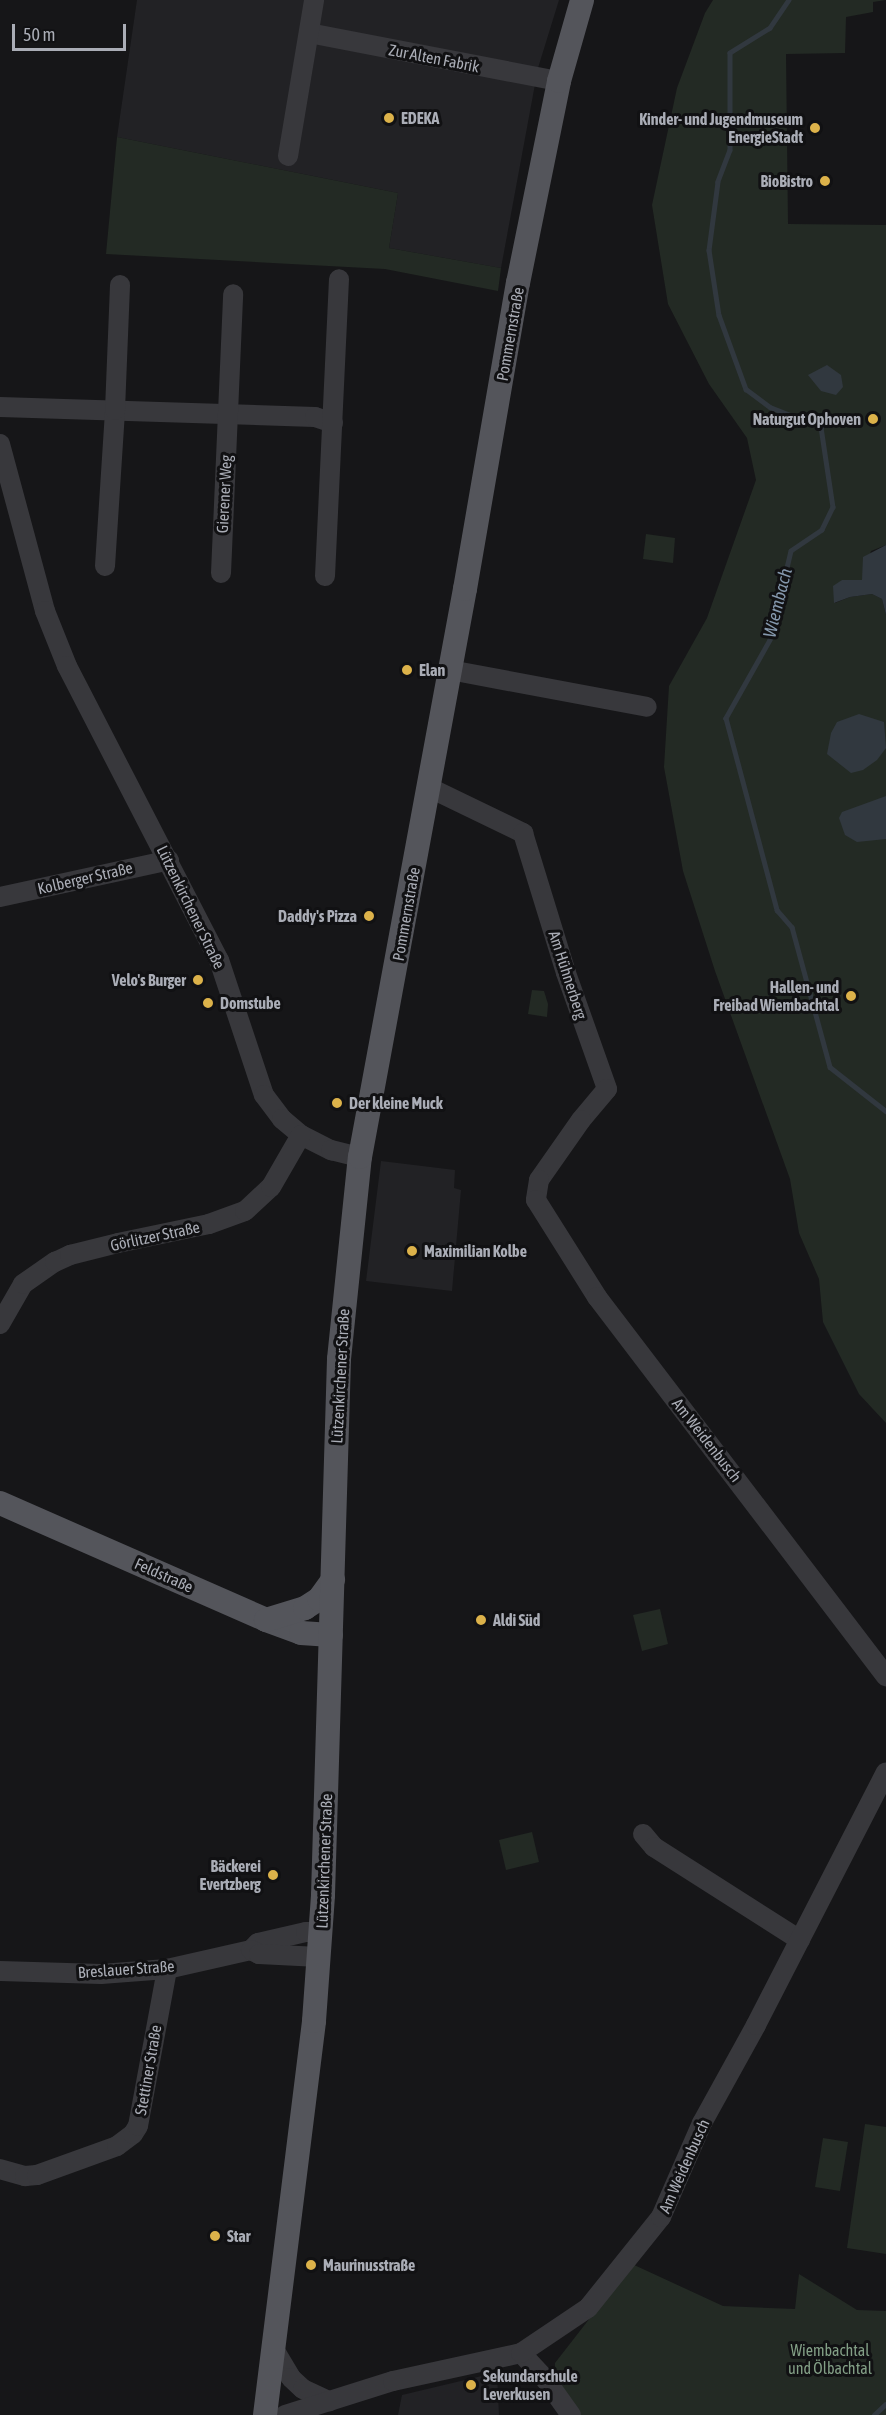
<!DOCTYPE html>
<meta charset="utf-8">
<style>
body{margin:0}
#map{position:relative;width:886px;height:2415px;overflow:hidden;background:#161618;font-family:"Asap Condensed",sans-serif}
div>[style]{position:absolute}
.built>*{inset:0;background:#222225}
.green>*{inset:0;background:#232a24}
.water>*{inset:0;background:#31383f}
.stream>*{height:4.5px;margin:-2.25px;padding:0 2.25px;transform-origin:2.25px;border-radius:2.25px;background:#31383f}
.minor>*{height:20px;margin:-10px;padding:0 10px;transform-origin:10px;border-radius:10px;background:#38383c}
.major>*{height:24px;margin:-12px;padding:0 12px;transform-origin:12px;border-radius:12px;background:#54555b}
.dots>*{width:16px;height:16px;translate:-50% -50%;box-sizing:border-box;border:3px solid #111113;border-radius:50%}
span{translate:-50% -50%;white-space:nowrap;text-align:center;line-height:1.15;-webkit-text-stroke:6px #111113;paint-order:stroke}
.street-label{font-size:16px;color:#aaadb6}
.poi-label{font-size:16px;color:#aaadb6;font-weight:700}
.left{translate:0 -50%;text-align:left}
.right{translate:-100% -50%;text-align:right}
.park-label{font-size:16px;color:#839f86}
.water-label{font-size:18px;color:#8598ad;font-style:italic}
.scale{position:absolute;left:12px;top:24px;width:114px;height:27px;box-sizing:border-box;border:3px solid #aaadb6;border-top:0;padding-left:8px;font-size:18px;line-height:21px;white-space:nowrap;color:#aaadb6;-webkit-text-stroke:4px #111113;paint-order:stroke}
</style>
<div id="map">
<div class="built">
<div style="clip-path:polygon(137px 0,559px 0,538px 68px,501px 268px,389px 248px,398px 193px,117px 137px)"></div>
<div style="clip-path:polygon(381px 1161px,455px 1170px,454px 1188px,461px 1190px,452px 1291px,366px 1281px)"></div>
<div style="clip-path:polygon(486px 2375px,497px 2375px,499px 2415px,398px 2415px,402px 2395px)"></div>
</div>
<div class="green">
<div style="clip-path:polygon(713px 0,886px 0,873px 2px,873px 12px,846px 17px,845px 53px,786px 54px,788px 224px,886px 225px,886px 545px,871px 551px,862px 580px,842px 580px,835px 603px,850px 597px,872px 594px,882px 599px,886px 615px,886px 1423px,859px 1394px,823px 1322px,819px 1279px,799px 1233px,790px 1179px,715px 971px,683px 871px,664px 767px,669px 686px,707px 618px,756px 480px,747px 438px,709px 384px,668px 304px,652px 205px,677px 88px,705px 13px)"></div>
<div style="clip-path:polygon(117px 137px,398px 193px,389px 248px,501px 268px,498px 291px,385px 269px,106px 254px)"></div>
<div style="clip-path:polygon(646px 534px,675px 538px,673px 563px,643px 559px)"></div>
<div style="clip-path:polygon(532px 990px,544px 991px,548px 1004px,547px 1017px,528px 1014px)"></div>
<div style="clip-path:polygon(660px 1609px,668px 1644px,642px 1651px,633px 1615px)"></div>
<div style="clip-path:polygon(532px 1832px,539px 1862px,506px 1870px,499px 1840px)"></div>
<div style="clip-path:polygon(865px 2124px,886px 2127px,886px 2254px,847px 2248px)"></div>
<div style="clip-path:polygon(823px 2138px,848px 2142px,840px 2191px,815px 2187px)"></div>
<div style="clip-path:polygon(632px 2264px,723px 2306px,795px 2309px,799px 2274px,857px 2310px,886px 2311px,886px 2415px,580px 2415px,555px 2376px,555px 2363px)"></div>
</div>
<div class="water">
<div style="clip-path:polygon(827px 365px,841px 375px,843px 387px,836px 395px,821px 391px,808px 375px)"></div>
<div style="clip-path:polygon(886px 545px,886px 615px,882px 599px,872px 594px,850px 597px,834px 603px,833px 586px,842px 580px,862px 580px,863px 557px)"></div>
<div style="clip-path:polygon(859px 714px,884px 722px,886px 748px,877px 760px,863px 770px,851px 773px,827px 754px,831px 733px,837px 722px)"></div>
<div style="clip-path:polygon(886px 796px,886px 839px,857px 842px,845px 835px,839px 818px,842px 812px)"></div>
</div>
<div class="stream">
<div style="left:789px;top:0;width:34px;rotate:124deg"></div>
<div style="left:770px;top:28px;width:47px;rotate:148deg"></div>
<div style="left:730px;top:53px;width:97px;rotate:90deg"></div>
<div style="left:730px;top:150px;width:34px;rotate:111deg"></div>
<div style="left:718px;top:182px;width:69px;rotate:97.5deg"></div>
<div style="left:709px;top:250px;width:66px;rotate:81.3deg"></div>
<div style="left:719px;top:315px;width:79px;rotate:70deg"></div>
<div style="left:746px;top:389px;width:30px;rotate:37deg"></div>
<div style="left:770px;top:407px;width:55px;rotate:21.4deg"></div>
<div style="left:821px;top:427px;width:81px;rotate:81.5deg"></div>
<div style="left:833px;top:507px;width:25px;rotate:116deg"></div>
<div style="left:822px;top:530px;width:37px;rotate:146deg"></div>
<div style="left:791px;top:551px;width:91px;rotate:103.3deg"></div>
<div style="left:770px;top:640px;width:90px;rotate:119.4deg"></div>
<div style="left:726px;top:718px;width:199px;rotate:75.1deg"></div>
<div style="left:777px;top:910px;width:23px;rotate:49deg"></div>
<div style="left:792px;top:927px;width:145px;rotate:74.8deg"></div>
<div style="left:830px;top:1067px;width:71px;rotate:38.2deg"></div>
<div style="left:874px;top:2415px;width:16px;rotate:-43deg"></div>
</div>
<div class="minor">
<div style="left:309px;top:33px;width:255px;rotate:10.9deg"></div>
<div style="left:288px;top:156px;width:158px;rotate:-80.5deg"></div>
<div style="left:0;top:407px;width:315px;rotate:1.8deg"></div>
<div style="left:315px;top:417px;width:19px;rotate:18deg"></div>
<div style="left:0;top:444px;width:173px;rotate:74.9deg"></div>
<div style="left:45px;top:611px;width:59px;rotate:68.2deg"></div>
<div style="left:67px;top:666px;width:331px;rotate:62.7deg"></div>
<div style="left:219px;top:960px;width:142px;rotate:71.6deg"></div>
<div style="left:264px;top:1095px;width:30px;rotate:53deg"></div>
<div style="left:282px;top:1119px;width:25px;rotate:40deg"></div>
<div style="left:301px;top:1135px;width:34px;rotate:27deg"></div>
<div style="left:331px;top:1150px;width:30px;rotate:14deg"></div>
<div style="left:105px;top:566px;width:156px;rotate:-86.3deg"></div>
<div style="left:115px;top:410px;width:125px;rotate:-87.7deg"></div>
<div style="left:221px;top:573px;width:279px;rotate:-87.5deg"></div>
<div style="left:325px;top:576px;width:297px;rotate:-87.3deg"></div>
<div style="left:450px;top:670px;width:200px;rotate:10.6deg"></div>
<div style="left:428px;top:787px;width:106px;rotate:25.8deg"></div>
<div style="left:523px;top:833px;width:146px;rotate:72.9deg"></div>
<div style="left:566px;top:973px;width:123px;rotate:70.5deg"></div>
<div style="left:607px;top:1089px;width:40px;rotate:130deg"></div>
<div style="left:581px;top:1120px;width:73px;rotate:125deg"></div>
<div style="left:539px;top:1180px;width:20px;rotate:99deg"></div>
<div style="left:536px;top:1200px;width:115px;rotate:57.8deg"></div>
<div style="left:597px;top:1297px;width:477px;rotate:52.7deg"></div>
<div style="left:0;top:897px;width:173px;rotate:-12.3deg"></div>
<div style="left:0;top:1324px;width:46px;rotate:-60.1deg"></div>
<div style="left:23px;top:1284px;width:39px;rotate:-35deg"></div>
<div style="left:55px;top:1262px;width:17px;rotate:-25deg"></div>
<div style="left:70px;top:1255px;width:49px;rotate:-14deg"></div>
<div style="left:118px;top:1243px;width:93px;rotate:-11.8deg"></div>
<div style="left:209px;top:1224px;width:38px;rotate:-20deg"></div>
<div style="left:245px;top:1211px;width:35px;rotate:-43deg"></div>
<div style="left:271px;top:1187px;width:60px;rotate:-60deg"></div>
<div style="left:643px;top:1834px;width:17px;rotate:50deg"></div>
<div style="left:654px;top:1847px;width:173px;rotate:32.5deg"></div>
<div style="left:251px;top:1950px;width:10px;rotate:-45deg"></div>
<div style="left:258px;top:1943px;width:49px;rotate:-12.9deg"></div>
<div style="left:306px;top:1932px;width:15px"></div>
<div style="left:0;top:1971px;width:101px;rotate:1.7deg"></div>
<div style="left:101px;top:1974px;width:66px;rotate:-4.3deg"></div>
<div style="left:167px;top:1969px;width:86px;rotate:-12.7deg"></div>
<div style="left:251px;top:1950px;width:9px;rotate:27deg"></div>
<div style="left:259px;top:1954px;width:60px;rotate:2.9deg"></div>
<div style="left:0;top:2169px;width:26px;rotate:16deg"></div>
<div style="left:25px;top:2176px;width:12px;rotate:-5deg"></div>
<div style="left:37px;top:2175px;width:85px;rotate:-19.9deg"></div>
<div style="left:117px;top:2146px;width:20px;rotate:-37deg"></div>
<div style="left:133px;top:2134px;width:9px;rotate:-58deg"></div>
<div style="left:138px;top:2126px;width:160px;rotate:-79.5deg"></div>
<div style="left:275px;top:2351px;width:31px;rotate:59deg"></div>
<div style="left:291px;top:2378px;width:16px;rotate:43deg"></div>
<div style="left:303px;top:2389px;width:29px;rotate:25deg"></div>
<div style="left:521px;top:2353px;width:37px;rotate:47deg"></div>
<div style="left:546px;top:2380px;width:43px;rotate:54.5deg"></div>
<div style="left:285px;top:2415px;width:113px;rotate:-17.5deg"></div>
<div style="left:393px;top:2381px;width:131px;rotate:-12.3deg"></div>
<div style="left:521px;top:2353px;width:81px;rotate:-33.9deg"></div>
<div style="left:588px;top:2308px;width:117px;rotate:-51.3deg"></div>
<div style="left:661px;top:2217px;width:103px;rotate:-66.4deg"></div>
<div style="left:702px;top:2123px;width:112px;rotate:-61.1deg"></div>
<div style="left:756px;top:2025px;width:284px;rotate:-62.8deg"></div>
</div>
<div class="major">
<div style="left:0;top:1503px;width:291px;rotate:23.7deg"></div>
<div style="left:266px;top:1620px;width:37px;rotate:20deg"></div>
<div style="left:301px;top:1633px;width:30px;rotate:4deg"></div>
<div style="left:266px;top:1620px;width:41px;rotate:-17.1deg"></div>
<div style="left:305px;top:1608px;width:17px;rotate:-33deg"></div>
<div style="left:319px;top:1599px;width:24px;rotate:-54deg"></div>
<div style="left:265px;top:2415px;width:397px;rotate:-82.9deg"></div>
<div style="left:314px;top:2021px;width:126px;rotate:-85.9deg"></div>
<div style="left:323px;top:1895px;width:536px;rotate:-88.29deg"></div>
<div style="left:339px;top:1359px;width:203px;rotate:-84.1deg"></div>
<div style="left:360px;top:1157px;width:578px;rotate:-79.53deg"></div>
<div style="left:465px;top:589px;width:311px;rotate:-80.2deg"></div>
<div style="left:518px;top:283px;width:206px;rotate:-78.5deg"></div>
<div style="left:559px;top:81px;width:84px;rotate:-74.1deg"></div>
</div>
<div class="dots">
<div style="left:389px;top:118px;background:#dcb24a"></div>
<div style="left:815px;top:128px;background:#dcb24a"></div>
<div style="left:825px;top:181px;background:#dcb24a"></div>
<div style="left:873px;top:419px;background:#dcb24a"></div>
<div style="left:407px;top:670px;background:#dcb24a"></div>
<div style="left:369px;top:916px;background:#dcb24a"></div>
<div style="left:198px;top:980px;background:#dcb24a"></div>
<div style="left:851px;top:996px;background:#dcb24a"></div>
<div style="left:208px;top:1003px;background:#dcb24a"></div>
<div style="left:337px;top:1103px;background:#dcb24a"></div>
<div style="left:412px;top:1251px;background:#dcb24a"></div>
<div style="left:481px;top:1620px;background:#dcb24a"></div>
<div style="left:273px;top:1875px;background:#dcb24a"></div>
<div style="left:215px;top:2236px;background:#dcb24a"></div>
<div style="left:311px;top:2265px;background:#dcb24a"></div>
<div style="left:471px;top:2385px;background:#dcb24a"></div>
</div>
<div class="street-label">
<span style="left:434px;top:58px;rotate:11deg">Zur Alten Fabrik</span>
<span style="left:510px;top:334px;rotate:-80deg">Pommernstraße</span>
<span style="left:224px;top:494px;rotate:-87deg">Gierener Weg</span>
<span style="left:85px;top:878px;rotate:-13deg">Kolberger Straße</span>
<span style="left:191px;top:907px;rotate:64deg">Lützenkirchener Straße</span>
<span style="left:406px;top:914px;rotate:-80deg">Pommernstraße</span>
<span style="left:568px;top:975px;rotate:72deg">Am Hühnerberg</span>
<span style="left:155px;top:1236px;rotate:-12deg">Görlitzer Straße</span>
<span style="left:340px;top:1376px;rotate:-87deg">Lützenkirchener Straße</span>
<span style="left:707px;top:1440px;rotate:52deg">Am Weidenbusch</span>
<span style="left:164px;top:1575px;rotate:24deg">Feldstraße</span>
<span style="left:324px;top:1861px;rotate:-88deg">Lützenkirchener Straße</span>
<span style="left:126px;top:1969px;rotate:-4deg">Breslauer Straße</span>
<span style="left:148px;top:2070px;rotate:-80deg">Stettiner Straße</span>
<span style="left:684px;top:2166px;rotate:-66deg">Am Weidenbusch</span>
</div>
<div class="poi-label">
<span class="left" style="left:401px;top:118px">EDEKA</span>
<span class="right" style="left:803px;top:128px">Kinder- und Jugendmuseum<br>EnergieStadt</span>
<span class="right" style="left:813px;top:181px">BioBistro</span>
<span class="right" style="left:861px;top:419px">Naturgut Ophoven</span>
<span class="left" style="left:419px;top:670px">Elan</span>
<span class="right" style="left:357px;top:916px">Daddy's Pizza</span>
<span class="right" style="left:186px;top:980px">Velo's Burger</span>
<span class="right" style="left:839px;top:996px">Hallen- und<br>Freibad Wiembachtal</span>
<span class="left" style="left:220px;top:1003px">Domstube</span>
<span class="left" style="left:349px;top:1103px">Der kleine Muck</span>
<span class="left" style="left:424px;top:1251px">Maximilian Kolbe</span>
<span class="left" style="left:493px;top:1620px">Aldi Süd</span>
<span class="right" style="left:261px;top:1875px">Bäckerei<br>Evertzberg</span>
<span class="left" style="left:227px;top:2236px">Star</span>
<span class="left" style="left:323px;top:2265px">Maurinusstraße</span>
<span class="left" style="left:483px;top:2385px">Sekundarschule<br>Leverkusen</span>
</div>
<div class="park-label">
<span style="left:830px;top:2359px">Wiembachtal<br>und Ölbachtal</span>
</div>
<div class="water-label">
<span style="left:778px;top:603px;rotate:-76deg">Wiembach</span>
</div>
<div class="scale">50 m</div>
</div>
